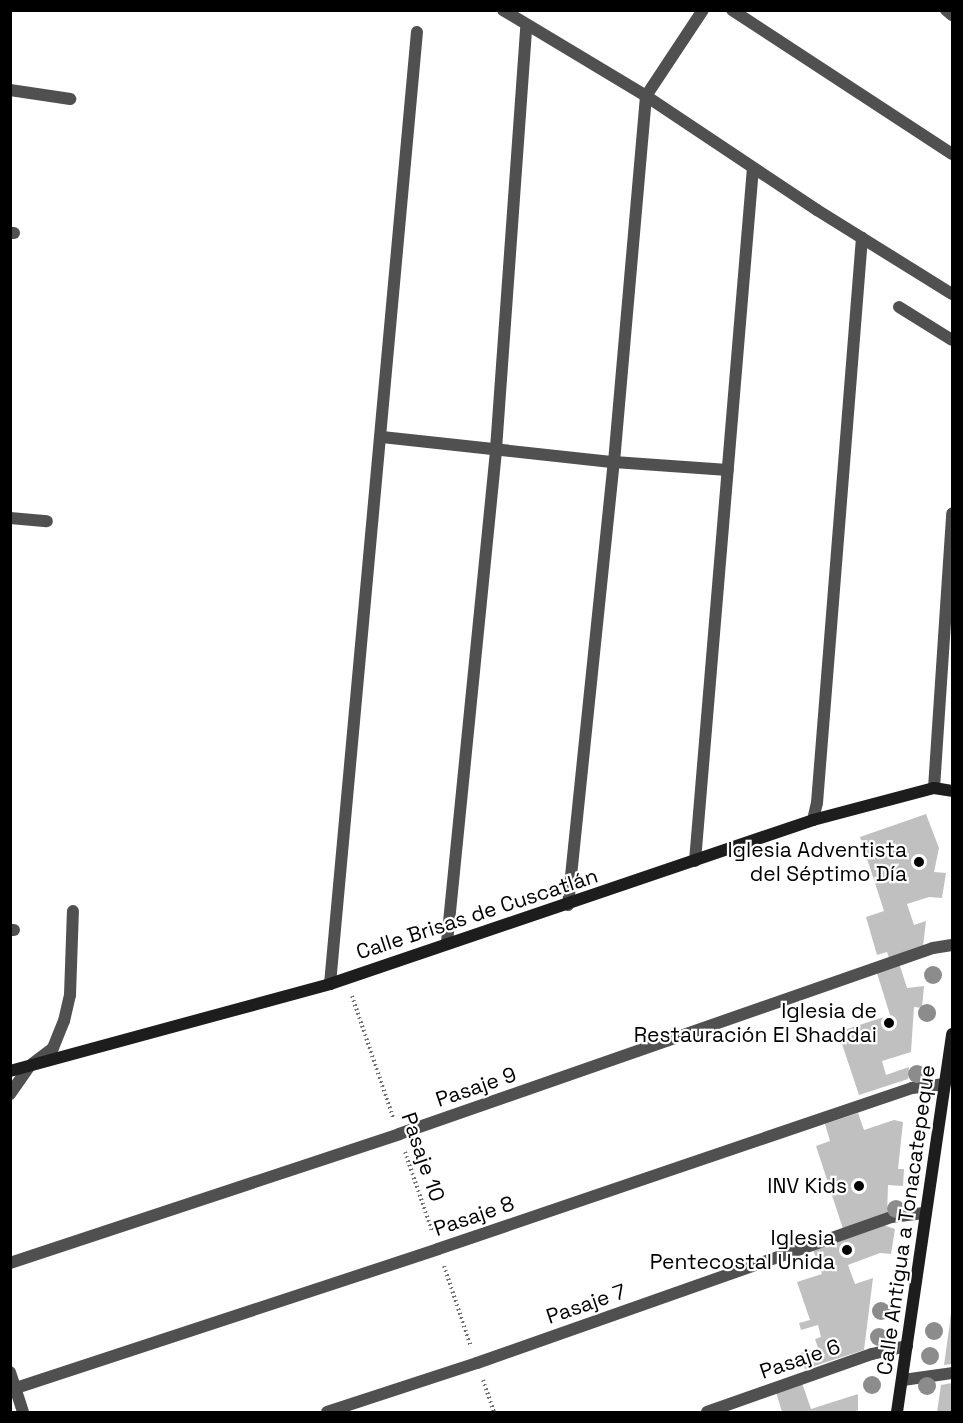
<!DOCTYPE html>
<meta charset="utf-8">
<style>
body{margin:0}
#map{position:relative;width:963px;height:1423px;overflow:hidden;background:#fff;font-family:"Space Grotesk",sans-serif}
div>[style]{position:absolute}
.building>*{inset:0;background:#c0c0c0}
.path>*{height:4px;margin-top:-2px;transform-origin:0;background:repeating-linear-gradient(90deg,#727272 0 1.5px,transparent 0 4.5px)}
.lane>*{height:12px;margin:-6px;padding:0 6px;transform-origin:6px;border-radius:6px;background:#505050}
.street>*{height:12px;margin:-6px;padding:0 6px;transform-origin:6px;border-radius:6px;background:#505050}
.secondary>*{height:12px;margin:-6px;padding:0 6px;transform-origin:6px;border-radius:6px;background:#1d1d1d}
.trees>*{width:18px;height:18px;margin:-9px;border-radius:50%;background:#8c8c8c}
.dots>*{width:16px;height:16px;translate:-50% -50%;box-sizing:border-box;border:3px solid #fff;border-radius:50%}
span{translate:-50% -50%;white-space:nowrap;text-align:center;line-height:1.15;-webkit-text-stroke:4.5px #fff;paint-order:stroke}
.poi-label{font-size:21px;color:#000}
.right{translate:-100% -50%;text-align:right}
.street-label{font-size:21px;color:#000}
.frame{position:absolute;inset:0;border:12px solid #000;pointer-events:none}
</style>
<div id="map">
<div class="building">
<div style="clip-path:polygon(926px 814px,939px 848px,934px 872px,946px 873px,942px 898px,929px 897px,907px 904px,914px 925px,926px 921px,923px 947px,889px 958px,887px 952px,877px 955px,866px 917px,884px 911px,860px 837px)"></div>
<div style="clip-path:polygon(899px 963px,907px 988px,924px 986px,922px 1008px,914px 1007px,911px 1052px,882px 1061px,886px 1075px,909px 1067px,908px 1079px,859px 1095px,838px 1032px,890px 1015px,876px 970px)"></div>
<div style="clip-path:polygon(858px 1113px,864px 1130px,894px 1120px,903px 1122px,898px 1169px,904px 1169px,903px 1186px,888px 1185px,887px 1215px,843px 1229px,816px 1146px,830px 1141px,825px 1124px)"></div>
<div style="clip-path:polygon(883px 1225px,895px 1229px,891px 1254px,880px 1253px,848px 1265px,855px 1284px,873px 1278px,864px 1350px,805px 1369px,800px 1353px,818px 1348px,815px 1339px,821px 1337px,818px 1325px,801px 1330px,799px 1323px,810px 1320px,797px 1282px,822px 1274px,812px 1247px)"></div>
<div style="clip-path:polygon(951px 1312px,952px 1364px,944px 1365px,950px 1322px)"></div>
<div style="clip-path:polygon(802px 1383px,811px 1409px,858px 1394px,858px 1410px,855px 1412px,782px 1412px,776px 1392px)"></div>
<div style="clip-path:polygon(952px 1383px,952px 1412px,937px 1412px,941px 1385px)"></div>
</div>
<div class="path">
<div style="left:352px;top:996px;width:128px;rotate:71.3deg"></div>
<div style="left:405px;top:1152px;width:83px;rotate:71.1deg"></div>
<div style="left:444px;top:1266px;width:85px;rotate:71.6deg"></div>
<div style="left:483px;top:1380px;width:34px;rotate:71deg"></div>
</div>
<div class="lane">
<div style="left:899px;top:307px;width:62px;rotate:31.9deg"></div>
<div style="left:32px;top:1064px;width:26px;rotate:-37deg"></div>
<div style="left:53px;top:1048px;width:29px;rotate:-68deg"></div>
<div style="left:64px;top:1021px;width:27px;rotate:-77deg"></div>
<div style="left:70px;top:995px;width:84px;rotate:-88deg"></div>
</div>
<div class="street">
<div style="left:503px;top:10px;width:167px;rotate:31deg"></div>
<div style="left:646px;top:96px;width:206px;rotate:33.7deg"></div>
<div style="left:817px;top:210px;width:159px;rotate:31.9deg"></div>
<div style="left:732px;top:10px;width:263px;rotate:33.2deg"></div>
<div style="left:946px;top:10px;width:8px;rotate:40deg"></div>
<div style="left:10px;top:90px;width:61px;rotate:8.5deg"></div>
<div style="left:10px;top:233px;width:4px"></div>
<div style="left:382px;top:437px;width:233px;rotate:6.2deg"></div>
<div style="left:614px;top:462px;width:114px;rotate:4deg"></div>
<div style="left:10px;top:518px;width:37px;rotate:5deg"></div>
<div style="left:934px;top:788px;width:275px;rotate:-86.2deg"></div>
<div style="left:813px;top:820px;width:17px;rotate:-77deg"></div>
<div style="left:817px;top:803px;width:567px;rotate:-85.45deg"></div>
<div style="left:695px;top:861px;width:695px;rotate:-85.22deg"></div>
<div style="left:568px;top:905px;width:445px;rotate:-84.1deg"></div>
<div style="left:614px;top:462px;width:367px;rotate:-85deg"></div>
<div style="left:646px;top:96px;width:103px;rotate:-56.5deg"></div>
<div style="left:10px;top:930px;width:4px"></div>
<div style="left:447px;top:942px;width:495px;rotate:-84.3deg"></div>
<div style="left:496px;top:449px;width:424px;rotate:-85.9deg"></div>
<div style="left:330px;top:984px;width:956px;rotate:-84.78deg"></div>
<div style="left:10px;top:1094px;width:32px;rotate:-55deg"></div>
<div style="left:10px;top:1263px;width:410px;rotate:-18.3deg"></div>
<div style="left:399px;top:1134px;width:565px;rotate:-19.2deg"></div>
<div style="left:933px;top:948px;width:19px;rotate:-9deg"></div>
<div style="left:10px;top:1372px;width:42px;rotate:72deg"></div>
<div style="left:903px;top:1380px;width:49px;rotate:-8.1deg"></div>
<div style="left:16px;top:1388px;width:444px;rotate:-18.2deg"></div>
<div style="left:438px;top:1249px;width:501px;rotate:-18.76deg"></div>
<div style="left:912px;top:1088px;width:33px;rotate:-7deg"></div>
<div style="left:327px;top:1412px;width:158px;rotate:-18.1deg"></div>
<div style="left:477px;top:1363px;width:439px;rotate:-19.4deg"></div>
<div style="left:891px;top:1217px;width:35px;rotate:-7deg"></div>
<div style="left:707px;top:1412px;width:175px;rotate:-19.4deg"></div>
<div style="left:872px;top:1354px;width:36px;rotate:-13deg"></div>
</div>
<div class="secondary">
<div style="left:10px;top:1071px;width:332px;rotate:-15.2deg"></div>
<div style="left:330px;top:984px;width:510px;rotate:-18.75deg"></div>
<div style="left:813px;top:820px;width:125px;rotate:-14.8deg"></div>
<div style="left:934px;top:788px;width:18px;rotate:9deg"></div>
<div style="left:897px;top:1412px;width:382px;rotate:-81.7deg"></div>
</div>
<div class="trees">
<div style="left:933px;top:975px"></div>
<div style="left:927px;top:1013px"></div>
<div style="left:917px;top:1074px"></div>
<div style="left:896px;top:1209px"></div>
<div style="left:881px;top:1311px"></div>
<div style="left:934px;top:1331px"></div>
<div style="left:879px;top:1337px"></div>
<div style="left:930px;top:1356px"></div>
<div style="left:872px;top:1385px"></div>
<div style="left:927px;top:1386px"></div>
</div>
<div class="dots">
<div style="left:919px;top:862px;background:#000"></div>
<div style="left:889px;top:1023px;background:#000"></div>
<div style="left:859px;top:1186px;background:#000"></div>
<div style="left:847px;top:1250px;background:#000"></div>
</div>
<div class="poi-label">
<span class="right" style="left:907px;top:862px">Iglesia Adventista<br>del Séptimo Día</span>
<span class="right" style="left:877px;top:1023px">Iglesia de<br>Restauración El Shaddai</span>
<span class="right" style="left:847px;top:1186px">INV Kids</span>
<span class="right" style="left:835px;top:1250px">Iglesia<br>Pentecostal Unida</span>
</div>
<div class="street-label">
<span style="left:477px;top:914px;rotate:-18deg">Calle Brisas de Cuscatlán</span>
<span style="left:476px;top:1087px;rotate:-19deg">Pasaje 9</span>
<span style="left:423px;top:1157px;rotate:71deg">Pasaje 10</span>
<span style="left:474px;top:1216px;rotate:-19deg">Pasaje 8</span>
<span style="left:906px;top:1220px;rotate:-82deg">Calle Antigua a Tonacatepeque</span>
<span style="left:586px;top:1304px;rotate:-19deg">Pasaje 7</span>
<span style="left:800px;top:1359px;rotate:-19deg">Pasaje 6</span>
</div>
<div class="frame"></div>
</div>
